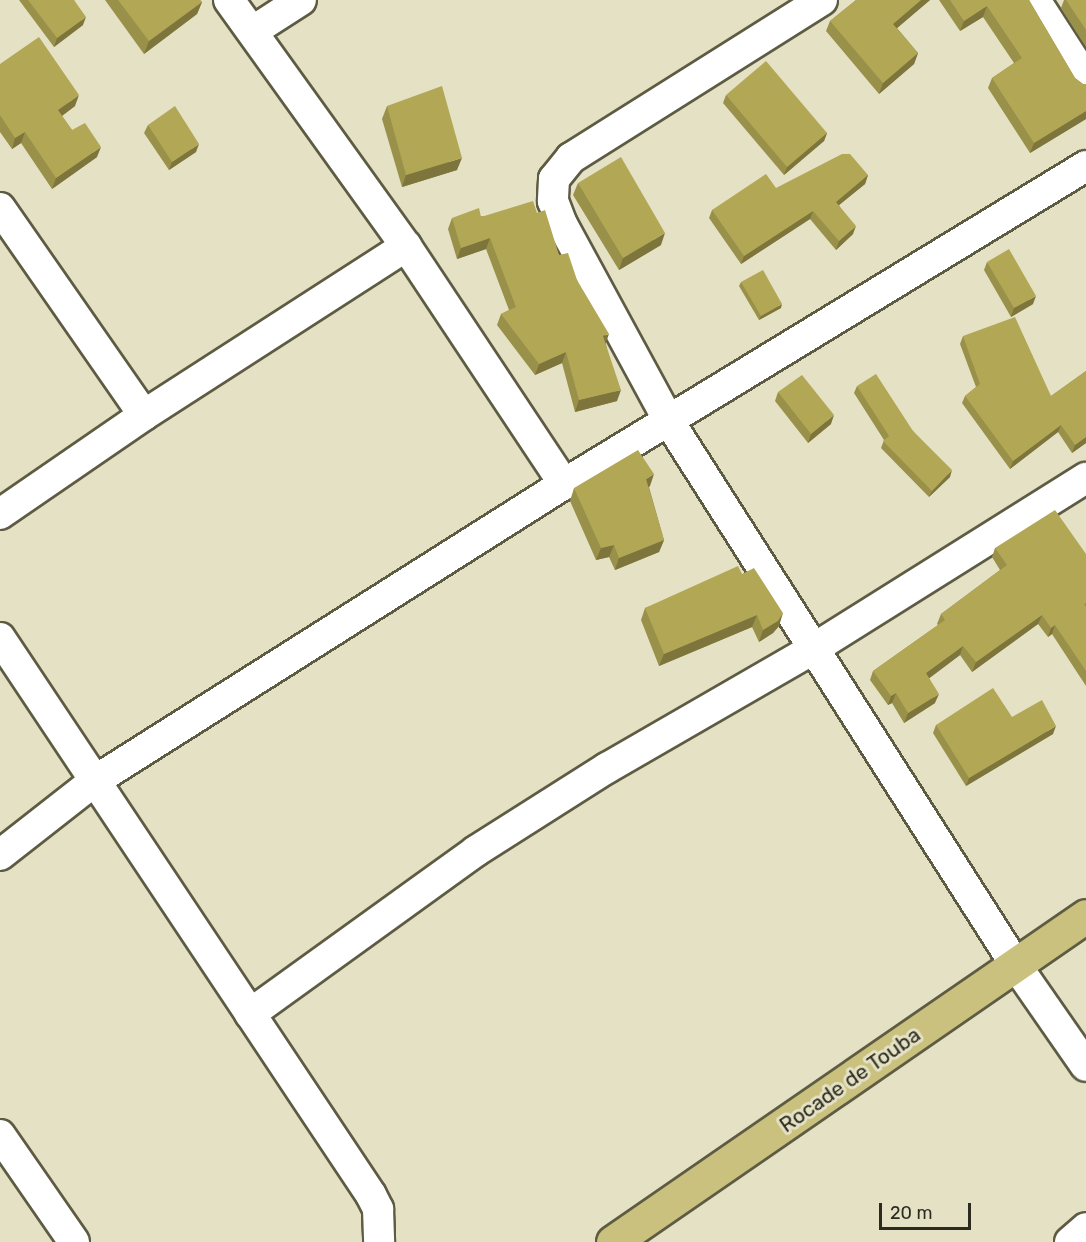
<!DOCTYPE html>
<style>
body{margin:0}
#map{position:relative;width:1086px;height:1242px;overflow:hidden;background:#e4e1c5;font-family:Rubik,sans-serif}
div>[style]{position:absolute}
.roads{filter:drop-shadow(2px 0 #5e5b43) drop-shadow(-2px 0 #5e5b43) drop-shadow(0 2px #5e5b43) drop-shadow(0 -2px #5e5b43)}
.street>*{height:30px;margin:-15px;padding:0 15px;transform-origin:15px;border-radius:15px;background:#fff}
.primary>*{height:33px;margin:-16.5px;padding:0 16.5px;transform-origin:16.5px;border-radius:16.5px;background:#c9c17d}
.wall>*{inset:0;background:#999049}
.shaded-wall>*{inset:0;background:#7d753c}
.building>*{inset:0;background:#b2a755}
span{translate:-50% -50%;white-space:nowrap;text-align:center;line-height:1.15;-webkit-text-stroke:6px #e4e1c5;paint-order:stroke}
.street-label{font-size:21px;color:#2c2b20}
.scale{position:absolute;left:879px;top:1203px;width:92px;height:27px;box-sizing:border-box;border:3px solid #2c2b20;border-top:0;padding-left:8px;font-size:18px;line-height:21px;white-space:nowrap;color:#2c2b20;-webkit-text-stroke:4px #e4e1c5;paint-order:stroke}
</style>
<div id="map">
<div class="roads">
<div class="street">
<div style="left:229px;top:0;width:303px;rotate:54.3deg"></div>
<div style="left:406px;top:246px;width:286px;rotate:56.4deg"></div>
<div style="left:822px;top:0;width:297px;rotate:147.8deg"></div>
<div style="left:571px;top:158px;width:27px;rotate:129deg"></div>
<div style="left:554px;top:179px;width:22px;rotate:93deg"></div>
<div style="left:553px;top:201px;width:25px;rotate:69deg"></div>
<div style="left:562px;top:224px;width:226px;rotate:61.5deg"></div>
<div style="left:670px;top:423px;width:642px;rotate:57.47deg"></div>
<div style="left:1015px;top:964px;width:124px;rotate:55.2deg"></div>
<div style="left:1035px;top:0;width:94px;rotate:57.2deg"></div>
<div style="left:253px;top:31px;width:57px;rotate:-32.9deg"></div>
<div style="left:0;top:208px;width:252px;rotate:55.2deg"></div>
<div style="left:0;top:514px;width:175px;rotate:-34.5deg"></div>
<div style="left:144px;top:415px;width:312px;rotate:-32.8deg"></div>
<div style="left:0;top:638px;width:669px;rotate:56.33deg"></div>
<div style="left:371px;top:1195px;width:16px;rotate:63deg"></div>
<div style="left:378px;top:1209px;width:33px;rotate:88deg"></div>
<div style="left:0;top:855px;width:118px;rotate:-38.1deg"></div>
<div style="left:93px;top:782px;width:557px;rotate:-32.32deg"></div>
<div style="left:564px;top:484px;width:611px;rotate:-31.35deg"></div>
<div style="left:250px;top:1014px;width:279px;rotate:-35.8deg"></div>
<div style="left:476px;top:851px;width:155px;rotate:-32.4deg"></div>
<div style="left:607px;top:768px;width:238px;rotate:-30deg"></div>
<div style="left:813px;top:649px;width:322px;rotate:-32.1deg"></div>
<div style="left:0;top:1135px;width:130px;rotate:55.3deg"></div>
<div style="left:1070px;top:1242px;width:21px;rotate:-41deg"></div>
</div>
<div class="primary">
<div style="left:613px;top:1242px;width:574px;rotate:-34.58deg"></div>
</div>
</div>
<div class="wall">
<div style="clip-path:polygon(19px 0,74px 0,83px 25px,54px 47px)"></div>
<div style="clip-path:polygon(105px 0,200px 0,202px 2px,197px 14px,144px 54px)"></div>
<div style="clip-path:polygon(856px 0,930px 0,897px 28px,918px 53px,914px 64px,879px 94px,826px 31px,830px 21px)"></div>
<div style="clip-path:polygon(939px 0,1029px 0,1075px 78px,1083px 84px,1086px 84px,1086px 119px,1030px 153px,988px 88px,992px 78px,1014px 63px,983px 17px,960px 31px)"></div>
<div style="clip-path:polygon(1064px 0,1086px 0,1086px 47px,1061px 8px)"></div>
<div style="clip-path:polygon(0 64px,75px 106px,62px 116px,72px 130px,97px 157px,52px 189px,21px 143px,12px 149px,0 132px)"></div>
<div style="clip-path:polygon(726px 95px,827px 133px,824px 141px,784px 175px,723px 103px)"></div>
<div style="clip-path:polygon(387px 106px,457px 170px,402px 187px,382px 119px)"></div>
<div style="clip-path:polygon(148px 125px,196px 152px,169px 170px,144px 133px)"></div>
<div style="clip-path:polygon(868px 175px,865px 184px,839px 205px,853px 234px,836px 250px,810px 219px,741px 264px,709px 218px,712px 210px,776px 188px)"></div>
<div style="clip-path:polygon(578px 183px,661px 245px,619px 270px,573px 195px)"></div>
<div style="clip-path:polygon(537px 213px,559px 255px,577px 280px,606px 344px,617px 401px,575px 412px,562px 363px,535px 375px,497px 325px,501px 314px,509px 310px,486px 249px,457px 259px,448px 229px,452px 218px)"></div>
<div style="clip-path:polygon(987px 262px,1033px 304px,1011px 317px,984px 270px)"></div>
<div style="clip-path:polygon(741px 282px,781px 308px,759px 320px,739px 286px)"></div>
<div style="clip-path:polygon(963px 336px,1051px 396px,1086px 371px,1086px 443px,1072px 453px,1058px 432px,1010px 469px,962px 403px,965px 396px,976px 387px,960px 344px)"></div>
<div style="clip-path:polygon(857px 386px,913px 431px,950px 477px,929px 497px,881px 448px,884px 440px,854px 393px)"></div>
<div style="clip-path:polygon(778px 392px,831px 424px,808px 443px,775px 401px)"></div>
<div style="clip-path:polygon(650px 486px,649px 487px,664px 540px,659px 552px,615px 570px,609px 557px,596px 560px,570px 501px,574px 488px)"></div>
<div style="clip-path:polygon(995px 548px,1086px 554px,1086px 686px,1052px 634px,1048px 637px,1038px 624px,972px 672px,960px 655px,929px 678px,935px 703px,904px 723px,892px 703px,888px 705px,870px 680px,873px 671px,938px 625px,937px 624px,941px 614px,1000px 570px,992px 557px)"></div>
<div style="clip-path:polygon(742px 574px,779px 626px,773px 633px,759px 642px,752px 627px,659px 666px,641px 620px,645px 608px)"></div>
<div style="clip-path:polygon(1012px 717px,1053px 734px,966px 786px,933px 733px,936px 725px)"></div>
</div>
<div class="shaded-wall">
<div style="clip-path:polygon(921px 0,930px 0,889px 35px,893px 24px)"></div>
<div style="clip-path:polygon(202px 2px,197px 14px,144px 54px,149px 41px)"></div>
<div style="clip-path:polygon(987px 6px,983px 17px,960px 31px,964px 21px)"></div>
<div style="clip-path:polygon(86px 17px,83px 25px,54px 47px,57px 38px)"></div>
<div style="clip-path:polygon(918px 53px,914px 64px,879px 94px,883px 83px)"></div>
<div style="clip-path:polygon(79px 95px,75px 106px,55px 121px,58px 110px)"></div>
<div style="clip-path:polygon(1086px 111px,1086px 119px,1030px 153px,1034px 143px)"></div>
<div style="clip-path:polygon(25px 132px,21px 143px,12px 149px,15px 138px)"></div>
<div style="clip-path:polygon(827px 133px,824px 141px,784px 175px,787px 167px)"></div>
<div style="clip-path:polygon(199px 144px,196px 152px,169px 170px,172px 162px)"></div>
<div style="clip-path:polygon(101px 147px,97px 157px,52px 189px,56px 178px)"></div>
<div style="clip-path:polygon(462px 158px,457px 170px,402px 187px,406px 175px)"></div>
<div style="clip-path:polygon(868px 175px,865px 184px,833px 210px,836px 202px)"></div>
<div style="clip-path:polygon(813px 211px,810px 219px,741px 264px,744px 256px)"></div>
<div style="clip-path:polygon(856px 226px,853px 234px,836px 250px,839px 241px)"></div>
<div style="clip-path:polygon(665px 233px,661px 245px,619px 270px,623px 258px)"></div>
<div style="clip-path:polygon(490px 238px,486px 249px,457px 259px,461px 248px)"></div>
<div style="clip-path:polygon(1036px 296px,1033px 304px,1011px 317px,1014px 308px)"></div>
<div style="clip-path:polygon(782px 304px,781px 308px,759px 320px,761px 316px)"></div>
<div style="clip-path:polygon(609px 334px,605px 345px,603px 336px)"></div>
<div style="clip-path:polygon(566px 352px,562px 363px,535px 375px,539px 364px)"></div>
<div style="clip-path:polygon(621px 390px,617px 401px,575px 412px,579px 400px)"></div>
<div style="clip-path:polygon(834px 415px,831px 424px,808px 443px,811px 434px)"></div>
<div style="clip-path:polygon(1061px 425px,1058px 432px,1010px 469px,1013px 461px)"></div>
<div style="clip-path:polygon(1086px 437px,1086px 443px,1072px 453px,1075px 445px)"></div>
<div style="clip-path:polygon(952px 470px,950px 477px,929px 497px,932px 491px)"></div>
<div style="clip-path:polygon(654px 474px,650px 486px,642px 491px,646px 479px)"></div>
<div style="clip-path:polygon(664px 540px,659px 552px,615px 570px,619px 558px)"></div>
<div style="clip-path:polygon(614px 545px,609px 557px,596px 560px,601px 548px)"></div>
<div style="clip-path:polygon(783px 613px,779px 626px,773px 633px,759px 642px,763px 630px)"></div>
<div style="clip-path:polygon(757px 615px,752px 627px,659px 666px,664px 654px)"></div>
<div style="clip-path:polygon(1042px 615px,1038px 624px,972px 672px,976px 662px)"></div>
<div style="clip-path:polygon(1055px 625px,1052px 634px,1048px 637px,1051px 628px)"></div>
<div style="clip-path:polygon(963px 646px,960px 655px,923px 683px,926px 673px)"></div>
<div style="clip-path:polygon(896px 693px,892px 703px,888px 705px,891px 696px)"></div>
<div style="clip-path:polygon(939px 694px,935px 703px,904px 723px,908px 713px)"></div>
<div style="clip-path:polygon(1056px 726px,1053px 734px,966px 786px,969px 778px)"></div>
</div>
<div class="building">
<div style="clip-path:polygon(28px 0,74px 0,86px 17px,57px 38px)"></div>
<div style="clip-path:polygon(118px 0,200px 0,202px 2px,149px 41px)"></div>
<div style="clip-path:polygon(856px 0,921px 0,893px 24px,918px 53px,883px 83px,830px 21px)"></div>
<div style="clip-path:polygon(950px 0,1029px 0,1075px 78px,1083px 84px,1086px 84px,1086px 111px,1034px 143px,992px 78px,1022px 58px,987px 6px,964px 21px)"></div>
<div style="clip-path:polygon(1066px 0,1086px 0,1086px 30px)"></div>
<div style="clip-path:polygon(39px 37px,79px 95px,58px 110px,72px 130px,85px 123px,101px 147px,56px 178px,25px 132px,15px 138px,0 115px,0 64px)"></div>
<div style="clip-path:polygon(766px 61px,827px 133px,787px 167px,726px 95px)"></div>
<div style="clip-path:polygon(442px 86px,462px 158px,406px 175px,387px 106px)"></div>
<div style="clip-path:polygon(175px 106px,199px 144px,172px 162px,148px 125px)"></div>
<div style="clip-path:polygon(842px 154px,850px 154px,868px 175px,836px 202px,856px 226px,839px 241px,813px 211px,744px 256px,712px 210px,766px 174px,776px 188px)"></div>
<div style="clip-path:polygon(621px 157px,665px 233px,623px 258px,578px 183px)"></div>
<div style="clip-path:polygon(533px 201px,537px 213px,545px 210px,559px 255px,568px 253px,577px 280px,609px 334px,603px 336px,621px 390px,579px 400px,566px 352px,539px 364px,501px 314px,516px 307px,490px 238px,461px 248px,452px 218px,479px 208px,481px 217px)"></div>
<div style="clip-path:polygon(1009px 249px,1036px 296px,1014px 308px,987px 262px)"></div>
<div style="clip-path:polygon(763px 270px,782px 304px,761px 316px,741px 282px)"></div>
<div style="clip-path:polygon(1015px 317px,1051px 396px,1086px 371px,1086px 437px,1075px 445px,1061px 425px,1013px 461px,965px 396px,980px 384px,963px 336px)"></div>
<div style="clip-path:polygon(876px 374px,913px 431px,952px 470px,932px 491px,883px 441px,889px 436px,857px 386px)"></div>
<div style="clip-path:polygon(802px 375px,834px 415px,811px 434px,778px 392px)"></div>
<div style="clip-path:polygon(638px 450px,654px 474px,646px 479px,664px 540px,619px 558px,614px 545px,601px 548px,574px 488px)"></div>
<div style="clip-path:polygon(1055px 510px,1086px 554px,1086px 603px,1084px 604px,1086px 607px,1086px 671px,1055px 625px,1051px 628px,1042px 615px,976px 662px,963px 646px,926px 673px,939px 694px,908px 713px,896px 693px,891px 696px,873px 671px,945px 620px,941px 614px,1007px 565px,995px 548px)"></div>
<div style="clip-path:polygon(738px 566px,742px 574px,754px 568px,783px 613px,778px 621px,763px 630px,757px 615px,664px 654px,645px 608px)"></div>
<div style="clip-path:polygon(993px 688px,1012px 717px,1042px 700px,1056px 726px,969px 778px,936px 725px)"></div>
</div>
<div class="street-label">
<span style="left:850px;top:1080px;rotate:-35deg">Rocade de Touba</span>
</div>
<div class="scale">20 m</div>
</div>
